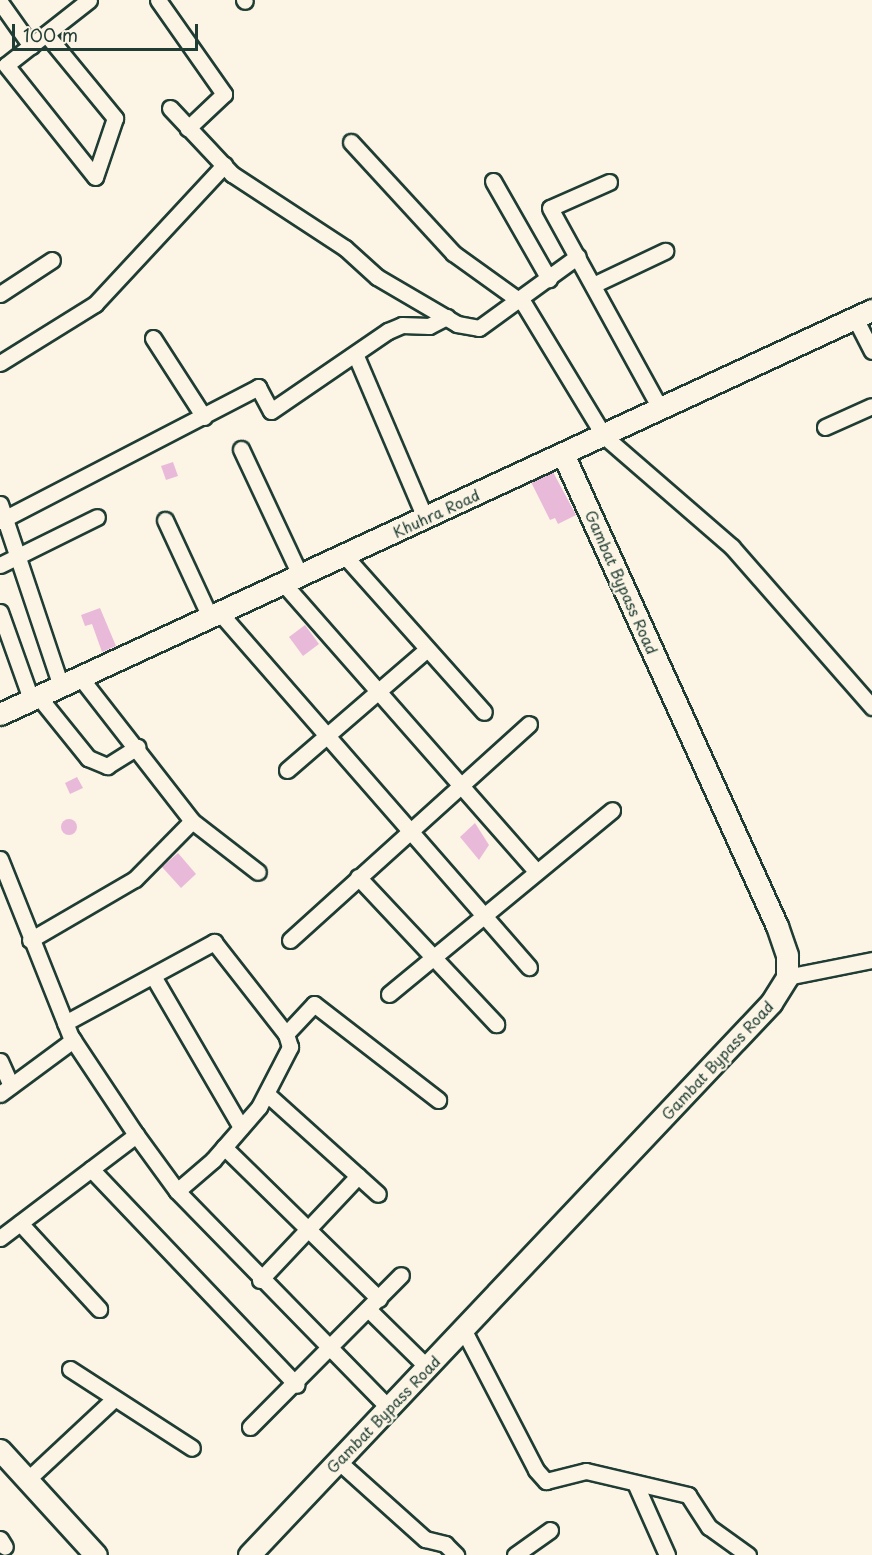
<!DOCTYPE html>
<style>
body{margin:0}
#map{position:relative;width:872px;height:1555px;overflow:hidden;background:#fcf5e5;font-family:"Playpen Sans",sans-serif}
div>[style]{position:absolute}
.building>*{inset:0;background:#e9b9da}
.round{border-radius:50%}
.roads{filter:drop-shadow(2px 0 #1f3d34) drop-shadow(-2px 0 #1f3d34) drop-shadow(0 2px #1f3d34) drop-shadow(0 -2px #1f3d34)}
.street>*{height:15px;margin:-7.5px;padding:0 7.5px;transform-origin:7.5px;border-radius:7.5px;background:#fcf5e5}
.secondary>*{height:21px;margin:-10.5px;padding:0 10.5px;transform-origin:10.5px;border-radius:10.5px;background:#fcf5e5}
span{translate:-50% -50%;white-space:nowrap;text-align:center;line-height:1.15;-webkit-text-stroke:4.5px #fcf5e5;paint-order:stroke}
.street-label{font-size:15px;color:#1f3d34}
.scale{position:absolute;left:12px;top:24px;width:186px;height:27px;box-sizing:border-box;border:3px solid #1f3d34;border-top:0;padding-left:8px;font-size:18px;line-height:21px;white-space:nowrap;color:#1f3d34;-webkit-text-stroke:4px #fcf5e5;paint-order:stroke}
</style>
<div id="map">
<div class="building">
<div style="clip-path:polygon(173px 462px,178px 476px,166px 480px,161px 466px)"></div>
<div style="clip-path:polygon(553px 472px,576px 515px,558px 524px,555px 518px,550px 520px,531px 482px)"></div>
<div style="clip-path:polygon(100px 608px,116px 646px,102px 652px,92px 624px,85px 626px,81px 615px)"></div>
<div style="clip-path:polygon(305px 625px,319px 644px,303px 656px,289px 637px)"></div>
<div style="clip-path:polygon(77px 777px,83px 788px,70px 794px,65px 783px)"></div>
<div class="round" style="left:61px;top:819px;width:16px;height:16px"></div>
<div style="clip-path:polygon(475px 823px,489px 845px,479px 860px,460px 837px)"></div>
<div style="clip-path:polygon(178px 853px,196px 874px,181px 888px,162px 867px)"></div>
</div>
<div class="roads">
<div class="street">
<div style="left:89px;top:0;width:105px;rotate:141.9deg"></div>
<div style="left:6px;top:65px;width:143px;rotate:51.5deg"></div>
<div style="left:158px;top:0;width:115px;rotate:54.9deg"></div>
<div style="left:224px;top:94px;width:50px;rotate:136.6deg"></div>
<div style="left:244px;top:0;width:1px;rotate:45deg"></div>
<div style="left:0;top:2px;width:54px;rotate:54.8deg"></div>
<div style="left:46px;top:34px;width:109px;rotate:50.6deg"></div>
<div style="left:115px;top:118px;width:62px;rotate:108.7deg"></div>
<div style="left:170px;top:108px;width:91px;rotate:46.8deg"></div>
<div style="left:232px;top:174px;width:135px;rotate:33.2deg"></div>
<div style="left:345px;top:248px;width:43px;rotate:42.2deg"></div>
<div style="left:377px;top:277px;width:93px;rotate:30.4deg"></div>
<div style="left:457px;top:324px;width:22px;rotate:10deg"></div>
<div style="left:479px;top:328px;width:122px;rotate:-36deg"></div>
<div style="left:351px;top:142px;width:151px;rotate:47.4deg"></div>
<div style="left:453px;top:253px;width:87px;rotate:35.7deg"></div>
<div style="left:524px;top:304px;width:154px;rotate:58.8deg"></div>
<div style="left:604px;top:436px;width:169px;rotate:40.9deg"></div>
<div style="left:732px;top:547px;width:213px;rotate:48.8deg"></div>
<div style="left:493px;top:181px;width:113px;rotate:60.3deg"></div>
<div style="left:609px;top:182px;width:64px;rotate:156.2deg"></div>
<div style="left:550px;top:208px;width:230px;rotate:61.2deg"></div>
<div style="left:593px;top:285px;width:80px;rotate:-25.3deg"></div>
<div style="left:0;top:294px;width:62px;rotate:-33.2deg"></div>
<div style="left:855px;top:318px;width:37px;rotate:63deg"></div>
<div style="left:153px;top:338px;width:94px;rotate:57.2deg"></div>
<div style="left:356px;top:356px;width:176px;rotate:66.9deg"></div>
<div style="left:0;top:363px;width:112px;rotate:-31.8deg"></div>
<div style="left:95px;top:304px;width:190px;rotate:-47.1deg"></div>
<div style="left:825px;top:427px;width:51px;rotate:-24.1deg"></div>
<div style="left:241px;top:449px;width:139px;rotate:64.9deg"></div>
<div style="left:0;top:504px;width:192px;rotate:71.5deg"></div>
<div style="left:165px;top:520px;width:107px;rotate:65.1deg"></div>
<div style="left:0;top:521px;width:291px;rotate:-27.4deg"></div>
<div style="left:258px;top:387px;width:27px;rotate:62deg"></div>
<div style="left:271px;top:411px;width:142px;rotate:-34.4deg"></div>
<div style="left:388px;top:331px;width:15px;rotate:-23deg"></div>
<div style="left:402px;top:325px;width:27px;rotate:2deg"></div>
<div style="left:429px;top:326px;width:20px;rotate:-27deg"></div>
<div style="left:344px;top:555px;width:210px;rotate:48.3deg"></div>
<div style="left:0;top:565px;width:108px;rotate:-26.3deg"></div>
<div style="left:283px;top:583px;width:382px;rotate:48.7deg"></div>
<div style="left:0;top:612px;width:92px;rotate:70.4deg"></div>
<div style="left:220px;top:613px;width:470px;rotate:48.9deg"></div>
<div style="left:80px;top:677px;width:182px;rotate:52.1deg"></div>
<div style="left:192px;top:821px;width:83px;rotate:37.7deg"></div>
<div style="left:38px;top:696px;width:80px;rotate:51.1deg"></div>
<div style="left:88px;top:758px;width:21px;rotate:23deg"></div>
<div style="left:107px;top:766px;width:36px;rotate:-32deg"></div>
<div style="left:287px;top:770px;width:185px;rotate:-40.8deg"></div>
<div style="left:0;top:859px;width:192px;rotate:68.3deg"></div>
<div style="left:71px;top:1037px;width:114px;rotate:56.4deg"></div>
<div style="left:134px;top:1132px;width:73px;rotate:53.9deg"></div>
<div style="left:177px;top:1191px;width:303px;rotate:45.7deg"></div>
<div style="left:358px;top:877px;width:202px;rotate:46.8deg"></div>
<div style="left:30px;top:940px;width:121px;rotate:-30.2deg"></div>
<div style="left:135px;top:879px;width:81px;rotate:-45.5deg"></div>
<div style="left:290px;top:940px;width:322px;rotate:-42.1deg"></div>
<div style="left:153px;top:976px;width:175px;rotate:59.8deg"></div>
<div style="left:787px;top:977px;width:87px;rotate:-11.3deg"></div>
<div style="left:389px;top:994px;width:289px;rotate:-39.5deg"></div>
<div style="left:65px;top:1023px;width:170px;rotate:-28.5deg"></div>
<div style="left:214px;top:942px;width:117px;rotate:52deg"></div>
<div style="left:0;top:1061px;width:27px;rotate:66deg"></div>
<div style="left:0;top:1094px;width:91px;rotate:-36.5deg"></div>
<div style="left:267px;top:1094px;width:149px;rotate:42deg"></div>
<div style="left:224px;top:1147px;width:217px;rotate:44.4deg"></div>
<div style="left:91px;top:1169px;width:298px;rotate:46.4deg"></div>
<div style="left:177px;top:1191px;width:48px;rotate:-40.7deg"></div>
<div style="left:213px;top:1160px;width:70px;rotate:-49deg"></div>
<div style="left:259px;top:1107px;width:68px;rotate:-62.7deg"></div>
<div style="left:290px;top:1047px;width:14px;rotate:-107deg"></div>
<div style="left:286px;top:1034px;width:41px;rotate:-47deg"></div>
<div style="left:314px;top:1004px;width:157px;rotate:37.7deg"></div>
<div style="left:20px;top:1223px;width:117px;rotate:47.4deg"></div>
<div style="left:0;top:1238px;width:171px;rotate:-37.1deg"></div>
<div style="left:260px;top:1280px;width:143px;rotate:-46.7deg"></div>
<div style="left:369px;top:1310px;width:81px;rotate:44.5deg"></div>
<div style="left:463px;top:1329px;width:159px;rotate:62.6deg"></div>
<div style="left:536px;top:1470px;width:15px;rotate:48deg"></div>
<div style="left:546px;top:1481px;width:41px;rotate:-14deg"></div>
<div style="left:586px;top:1471px;width:105px;rotate:13.2deg"></div>
<div style="left:688px;top:1495px;width:38px;rotate:57deg"></div>
<div style="left:709px;top:1527px;width:48px;rotate:35.7deg"></div>
<div style="left:70px;top:1369px;width:145px;rotate:32.9deg"></div>
<div style="left:250px;top:1427px;width:214px;rotate:-45.2deg"></div>
<div style="left:338px;top:1461px;width:117px;rotate:41.9deg"></div>
<div style="left:425px;top:1539px;width:21px;rotate:14deg"></div>
<div style="left:445px;top:1544px;width:16px;rotate:45deg"></div>
<div style="left:27px;top:1480px;width:119px;rotate:-43deg"></div>
<div style="left:635px;top:1483px;width:79px;rotate:66deg"></div>
<div style="left:0;top:1539px;width:9px;rotate:58deg"></div>
<div style="left:515px;top:1555px;width:43px;rotate:-35.5deg"></div>
</div>
<div class="secondary">
<div style="left:0;top:714px;width:961px;rotate:-24.86deg"></div>
<div style="left:0;top:1450px;width:142px;rotate:47.6deg"></div>
<div style="left:249px;top:1555px;width:760px;rotate:-46.6deg"></div>
<div style="left:771px;top:1003px;width:31px;rotate:-58deg"></div>
<div style="left:787px;top:977px;width:22px;rotate:-90deg"></div>
<div style="left:787px;top:955px;width:31px;rotate:-109deg"></div>
<div style="left:777px;top:926px;width:518px;rotate:-114.39deg"></div>
</div>
</div>
<div class="street-label">
<span style="left:436px;top:513px;rotate:-25deg">Khuhra Road</span>
<span style="left:622px;top:582px;rotate:66deg">Gambat Bypass Road</span>
<span style="left:717px;top:1060px;rotate:-47deg">Gambat Bypass Road</span>
<span style="left:383px;top:1414px;rotate:-46deg">Gambat Bypass Road</span>
</div>
<div class="scale">100 m</div>
</div>
